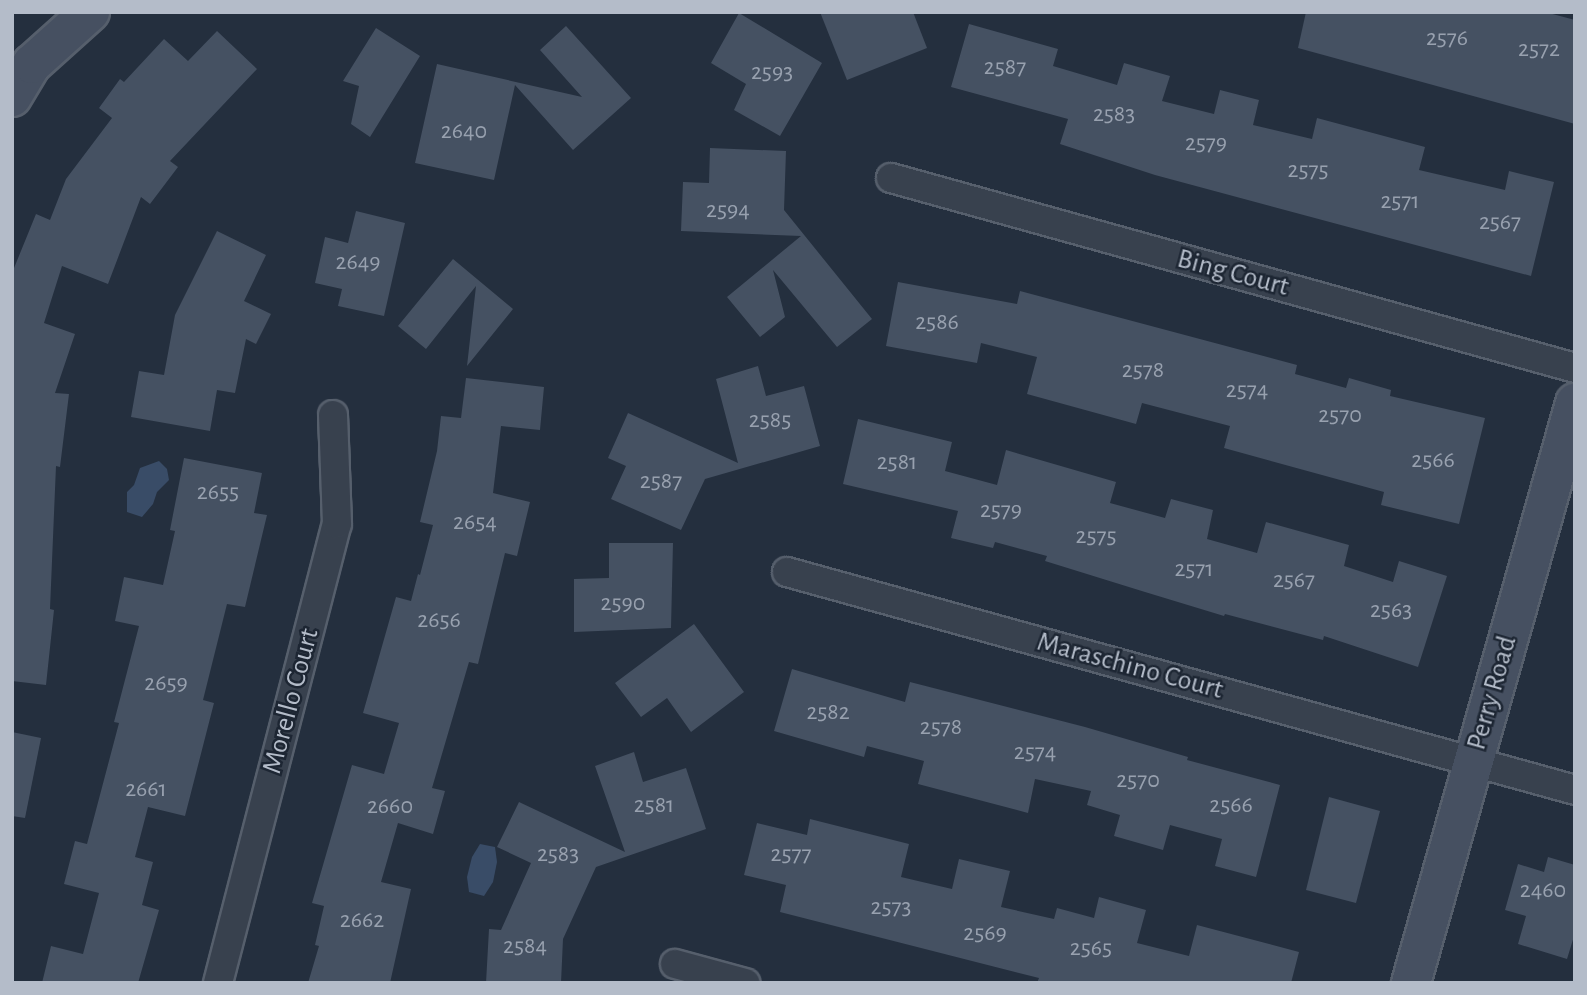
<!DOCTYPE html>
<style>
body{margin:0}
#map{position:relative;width:1587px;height:995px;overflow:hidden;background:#242f3e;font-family:"Alegreya Sans",sans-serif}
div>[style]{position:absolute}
.water>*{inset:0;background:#394c67}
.building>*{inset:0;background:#455162}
.roads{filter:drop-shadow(2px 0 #565f6c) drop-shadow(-2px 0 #565f6c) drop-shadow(0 2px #565f6c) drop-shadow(0 -2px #565f6c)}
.street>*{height:28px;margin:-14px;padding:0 14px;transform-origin:14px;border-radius:14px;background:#38414e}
.secondary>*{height:38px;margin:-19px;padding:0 19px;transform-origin:19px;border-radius:19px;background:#465061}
span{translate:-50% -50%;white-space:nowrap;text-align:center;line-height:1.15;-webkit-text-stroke:5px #1d2633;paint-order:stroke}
.number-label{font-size:24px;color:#98a1af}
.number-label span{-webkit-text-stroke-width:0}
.street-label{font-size:28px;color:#b4bcc9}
.frame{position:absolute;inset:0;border:14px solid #b4bcc9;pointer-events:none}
</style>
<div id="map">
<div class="water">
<div style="clip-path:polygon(159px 461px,167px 469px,169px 480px,157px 492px,153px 504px,142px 517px,127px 512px,127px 492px,134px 485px,140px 468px)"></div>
<div style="clip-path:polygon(480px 844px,495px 847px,497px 862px,493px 882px,484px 896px,469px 892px,467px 877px,472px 857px)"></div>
</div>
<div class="building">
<div style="clip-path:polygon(820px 12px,913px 12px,927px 48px,847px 80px)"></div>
<div style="clip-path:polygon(1306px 12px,1545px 12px,1575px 20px,1575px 124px,1298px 48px)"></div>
<div style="clip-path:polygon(739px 13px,822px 63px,780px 136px,734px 110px,746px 84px,711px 63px)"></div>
<div style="clip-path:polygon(969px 24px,1058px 49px,1053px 66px,1117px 85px,1124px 63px,1170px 76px,1162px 101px,1214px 114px,1220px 90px,1259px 100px,1253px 125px,1312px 139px,1317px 118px,1425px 147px,1419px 170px,1505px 190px,1509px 171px,1554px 182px,1531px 276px,1155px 175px,1060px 144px,1068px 119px,951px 87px)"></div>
<div style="clip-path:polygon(566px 26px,631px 98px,573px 150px,515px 85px,494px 180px,415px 163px,437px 64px,582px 97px,540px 50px)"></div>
<div style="clip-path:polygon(376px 28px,420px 56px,370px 137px,351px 124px,359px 86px,343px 81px)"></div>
<div style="clip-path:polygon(217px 31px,257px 69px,170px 161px,178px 167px,150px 204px,141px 197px,108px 284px,62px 266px,44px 323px,75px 334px,55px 393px,69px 394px,60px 467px,56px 466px,50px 609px,54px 610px,46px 685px,12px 681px,12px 273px,36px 214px,50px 220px,66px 179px,112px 118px,99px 108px,120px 79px,124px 82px,164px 39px,188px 61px)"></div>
<div style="clip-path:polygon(710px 148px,786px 151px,784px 210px,872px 319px,837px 347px,773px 270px,785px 317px,760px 337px,727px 297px,801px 236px,681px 231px,683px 182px,709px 183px)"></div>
<div style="clip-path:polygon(356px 211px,405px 223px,384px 316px,338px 306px,342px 289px,315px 283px,325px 237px,348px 243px)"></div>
<div style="clip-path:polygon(217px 231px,266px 255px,244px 301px,271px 314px,256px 344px,246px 339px,235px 393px,217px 390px,210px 431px,131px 417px,139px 371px,164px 375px,175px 315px)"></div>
<div style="clip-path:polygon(453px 259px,513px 309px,467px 366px,476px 286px,426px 349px,398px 326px)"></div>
<div style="clip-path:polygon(898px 282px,1017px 304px,1020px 291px,1297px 365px,1295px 374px,1346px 388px,1349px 378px,1391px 390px,1390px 396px,1485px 418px,1459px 524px,1381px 505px,1384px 492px,1224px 448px,1230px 426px,1142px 403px,1136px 424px,1027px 394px,1037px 357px,981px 343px,977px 363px,886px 346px)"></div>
<div style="clip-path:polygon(758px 366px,766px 396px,804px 386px,820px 446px,705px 479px,681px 530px,611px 499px,626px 466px,608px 458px,628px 413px,738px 463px,716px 379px)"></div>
<div style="clip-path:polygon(466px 378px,544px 387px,540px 430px,501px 426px,493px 493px,530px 502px,517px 556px,505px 553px,478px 664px,469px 662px,432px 788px,445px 791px,433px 834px,398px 823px,381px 882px,411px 889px,390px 983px,308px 983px,319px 946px,315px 945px,324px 906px,312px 903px,352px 765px,384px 774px,399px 723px,363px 713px,396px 597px,411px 601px,418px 574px,420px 575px,433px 525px,420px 522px,437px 451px,441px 416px,461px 418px)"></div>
<div style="clip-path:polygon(858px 419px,952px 442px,945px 471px,997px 485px,1006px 450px,1116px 482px,1110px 503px,1165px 518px,1171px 499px,1213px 510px,1207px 539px,1257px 553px,1266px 522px,1349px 545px,1344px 566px,1393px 582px,1399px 561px,1447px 576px,1418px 667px,1324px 636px,1323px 640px,1225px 614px,1224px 616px,1145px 592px,1045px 561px,1047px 556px,995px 542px,993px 548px,951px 538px,958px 511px,843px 484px)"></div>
<div style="clip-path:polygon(184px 458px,262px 473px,254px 513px,267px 515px,245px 607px,227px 604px,203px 700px,214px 703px,185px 816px,148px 807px,135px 857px,153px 862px,142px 905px,159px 910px,138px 983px,42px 983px,51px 946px,83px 954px,99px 893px,64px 884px,75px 841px,87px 844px,119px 723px,114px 722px,139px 626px,115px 621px,124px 577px,163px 585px,175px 531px,170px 530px)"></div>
<div style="clip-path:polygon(609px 543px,673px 543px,671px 628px,574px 632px,574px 579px,609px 578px)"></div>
<div style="clip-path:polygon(694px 624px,744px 692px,691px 732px,667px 698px,641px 717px,615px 683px)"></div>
<div style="clip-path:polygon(792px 669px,905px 702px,910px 682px,1085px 727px,1188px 757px,1187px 760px,1280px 785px,1256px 877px,1215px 866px,1222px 839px,1170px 825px,1163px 850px,1114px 836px,1120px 815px,1087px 805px,1091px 791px,1035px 779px,1028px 813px,918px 784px,924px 761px,867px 746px,864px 757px,774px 731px)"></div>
<div style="clip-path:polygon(12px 732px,41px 738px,25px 818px,12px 816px)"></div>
<div style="clip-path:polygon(634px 752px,643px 782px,686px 768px,706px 829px,596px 867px,563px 939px,561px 983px,486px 983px,489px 929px,501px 930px,531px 863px,497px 847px,519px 802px,625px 852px,595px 766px)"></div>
<div style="clip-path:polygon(1329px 797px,1380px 811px,1356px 903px,1306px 890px)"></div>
<div style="clip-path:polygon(810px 819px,909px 844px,901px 877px,952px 889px,959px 859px,1010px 871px,1001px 907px,1054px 919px,1057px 908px,1094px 918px,1099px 897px,1146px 910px,1137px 943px,1189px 956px,1197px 925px,1299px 952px,1291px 983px,1037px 983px,1039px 978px,780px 912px,786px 885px,744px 875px,757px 823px,807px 835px)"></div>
<div style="clip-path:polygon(1548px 857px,1575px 865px,1575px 933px,1567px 959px,1518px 944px,1526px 916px,1505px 910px,1518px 864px,1544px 872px)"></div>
</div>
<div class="roads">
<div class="street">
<div style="left:891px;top:178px;width:710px;rotate:15.52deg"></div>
<div style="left:787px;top:572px;width:818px;rotate:15.46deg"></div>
<div style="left:675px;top:964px;width:73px;rotate:15.2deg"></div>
<div style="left:218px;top:983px;width:474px;rotate:-75.5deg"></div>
<div style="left:337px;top:524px;width:109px;rotate:-92.1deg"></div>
</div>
<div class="secondary">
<div style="left:12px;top:97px;width:39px;rotate:-59deg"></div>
<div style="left:32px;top:64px;width:78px;rotate:-41.9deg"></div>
<div style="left:1411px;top:983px;width:603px;rotate:-74.21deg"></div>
</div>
</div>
<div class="number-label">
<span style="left:1447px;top:39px">2576</span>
<span style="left:1539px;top:50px">2572</span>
<span style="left:1005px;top:68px">2587</span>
<span style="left:772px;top:73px">2593</span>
<span style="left:1114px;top:115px">2583</span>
<span style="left:464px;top:132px">2640</span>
<span style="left:1206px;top:144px">2579</span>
<span style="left:1308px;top:171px">2575</span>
<span style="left:1400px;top:202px">2571</span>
<span style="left:728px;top:211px">2594</span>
<span style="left:1500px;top:223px">2567</span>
<span style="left:358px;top:263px">2649</span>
<span style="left:937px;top:323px">2586</span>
<span style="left:1143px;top:371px">2578</span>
<span style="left:1247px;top:391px">2574</span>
<span style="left:1340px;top:416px">2570</span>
<span style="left:770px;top:421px">2585</span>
<span style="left:1433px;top:461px">2566</span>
<span style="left:897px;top:463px">2581</span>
<span style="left:661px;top:482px">2587</span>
<span style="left:218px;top:493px">2655</span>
<span style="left:1001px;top:511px">2579</span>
<span style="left:475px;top:523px">2654</span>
<span style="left:1096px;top:537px">2575</span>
<span style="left:1194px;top:570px">2571</span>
<span style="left:1294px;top:581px">2567</span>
<span style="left:623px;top:604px">2590</span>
<span style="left:1391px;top:611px">2563</span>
<span style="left:439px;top:621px">2656</span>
<span style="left:166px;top:684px">2659</span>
<span style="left:828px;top:713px">2582</span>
<span style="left:941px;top:728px">2578</span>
<span style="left:1035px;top:753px">2574</span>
<span style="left:1138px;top:781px">2570</span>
<span style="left:146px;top:790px">2661</span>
<span style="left:654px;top:806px">2581</span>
<span style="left:1231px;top:806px">2566</span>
<span style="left:390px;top:807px">2660</span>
<span style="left:558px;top:855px">2583</span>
<span style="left:791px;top:855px">2577</span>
<span style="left:1543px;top:891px">2460</span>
<span style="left:891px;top:908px">2573</span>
<span style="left:362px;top:921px">2662</span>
<span style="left:985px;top:934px">2569</span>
<span style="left:525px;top:947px">2584</span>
<span style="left:1091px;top:949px">2565</span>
</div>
<div class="street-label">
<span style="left:1233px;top:273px;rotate:15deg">Bing Court</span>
<span style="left:1130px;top:666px;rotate:15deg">Maraschino Court</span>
<span style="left:1492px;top:693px;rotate:-74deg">Perry Road</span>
<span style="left:291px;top:701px;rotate:-75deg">Morello Court</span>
</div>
<div class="frame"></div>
</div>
